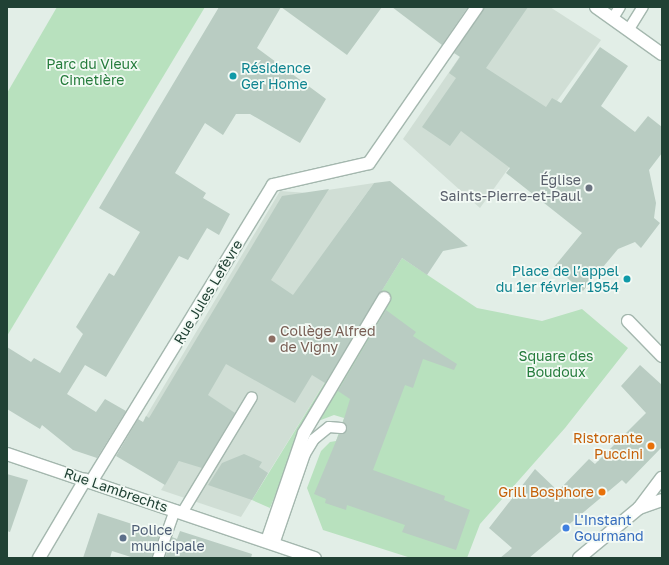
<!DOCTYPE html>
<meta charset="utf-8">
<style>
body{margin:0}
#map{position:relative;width:669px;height:565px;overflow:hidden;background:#e2eee7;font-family:"Golos Text",sans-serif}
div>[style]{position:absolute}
.built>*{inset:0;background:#d0ded5}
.green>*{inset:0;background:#b8e1be}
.building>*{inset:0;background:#b9ccc2}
.roads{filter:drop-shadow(1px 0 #a4b7ae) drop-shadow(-1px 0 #a4b7ae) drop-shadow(0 1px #a4b7ae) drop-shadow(0 -1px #a4b7ae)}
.lane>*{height:10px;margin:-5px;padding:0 5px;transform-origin:5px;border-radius:5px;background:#fff}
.street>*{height:12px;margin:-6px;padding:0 6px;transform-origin:6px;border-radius:6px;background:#fff}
.secondary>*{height:12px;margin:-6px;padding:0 6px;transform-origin:6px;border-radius:6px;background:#fff}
.dots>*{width:11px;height:11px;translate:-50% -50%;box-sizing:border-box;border:2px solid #f3faf5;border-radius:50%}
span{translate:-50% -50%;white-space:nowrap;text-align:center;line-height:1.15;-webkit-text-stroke:3.5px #f3faf5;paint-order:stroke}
.park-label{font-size:14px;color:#257c3c}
.culture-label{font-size:14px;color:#0d838f}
.left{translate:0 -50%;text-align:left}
.right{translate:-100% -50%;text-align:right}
.worship-label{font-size:14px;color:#5b616d}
.street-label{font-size:14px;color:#204134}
.education-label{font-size:14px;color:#785e54}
.food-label{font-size:14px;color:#c56008}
.shop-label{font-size:14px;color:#366cbe}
.service-label{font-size:14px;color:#4e5e75}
.frame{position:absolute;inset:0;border:8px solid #204134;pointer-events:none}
</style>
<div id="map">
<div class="built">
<div style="clip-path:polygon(494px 7px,550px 7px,601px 40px,480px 208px,403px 139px)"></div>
<div style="clip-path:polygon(374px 183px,345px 223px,402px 258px,241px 517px,161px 490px,181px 458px,145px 418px,280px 191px,308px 193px)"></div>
</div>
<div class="green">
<div style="clip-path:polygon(57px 7px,205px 7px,7px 336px,7px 93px)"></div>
<div style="clip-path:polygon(402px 258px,477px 308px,542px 321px,582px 309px,628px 348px,565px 428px,480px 524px,467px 558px,411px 558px,323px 530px,307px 488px,321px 451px,330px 442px,336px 441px,344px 418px,334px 415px,313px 423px,295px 447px,270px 508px,252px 500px)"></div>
</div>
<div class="building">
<div style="clip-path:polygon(219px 7px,382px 7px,347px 55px,281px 7px,257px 48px,326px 99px,300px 143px,250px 114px,236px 114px,223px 135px,205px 123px,175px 173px,206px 193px,203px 198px,230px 214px,219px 235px,207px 228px,188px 260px,179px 256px,106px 377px,85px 365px,67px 394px,96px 412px,105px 399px,126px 411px,97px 458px,73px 450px,42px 425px,40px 429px,7px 409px,7px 347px,31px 362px,34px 358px,60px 373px,83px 334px,76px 327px,109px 273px,114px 276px,140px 232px,99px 208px)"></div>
<div style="clip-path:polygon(392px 7px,468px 7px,442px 45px)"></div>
<div style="clip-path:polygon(484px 7px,528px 7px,486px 68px,546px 107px,552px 98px,561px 103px,600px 47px,628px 66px,601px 106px,635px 132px,648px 116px,662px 127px,662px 153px,649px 170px,656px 203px,654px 218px,660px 223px,641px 248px,635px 242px,618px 249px,583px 291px,554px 267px,582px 233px,506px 173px,510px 168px,461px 131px,450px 146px,422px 127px,456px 78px,449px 73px,460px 57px,454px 53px)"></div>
<div style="clip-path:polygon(390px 181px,468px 246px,443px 251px,427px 275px,402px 258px,325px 383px,312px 375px,295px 403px,226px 364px,208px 395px,235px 413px,202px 468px,179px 461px,165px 485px,116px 456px,138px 419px,143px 422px,146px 416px,149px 418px,282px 196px,329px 189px,271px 280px,293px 295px,374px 183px)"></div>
<div style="clip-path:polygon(386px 310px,416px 332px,413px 336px,457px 364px,454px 370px,423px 359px,413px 388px,405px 385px,373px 470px,445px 496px,444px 500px,470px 510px,456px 550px,402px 532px,405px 525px,347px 505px,346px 510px,325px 503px,326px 499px,314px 494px,339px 434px,347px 429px,343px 422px,350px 399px,338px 391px)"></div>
<div style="clip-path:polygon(640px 365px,662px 385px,662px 447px,626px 484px,622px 480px,529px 558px,500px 558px,512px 548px,489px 528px,535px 469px,558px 491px,589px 459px,595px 464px,646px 413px,621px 386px)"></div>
<div style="clip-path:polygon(244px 454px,262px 462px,259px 467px,268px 473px,252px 500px,208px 485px,222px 463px)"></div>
<div style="clip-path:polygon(7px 474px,28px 480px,10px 532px,7px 531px)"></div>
<div style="clip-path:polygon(98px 513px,160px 533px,152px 558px,134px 558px,112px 551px,110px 558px,83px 558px)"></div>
<div style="clip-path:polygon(180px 531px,252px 554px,251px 558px,165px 558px,172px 537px,177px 539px)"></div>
</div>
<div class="roads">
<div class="lane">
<div style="left:613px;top:18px;width:13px;rotate:-58deg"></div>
<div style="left:629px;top:29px;width:26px;rotate:-58deg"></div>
<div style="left:182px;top:513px;width:135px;rotate:-58.9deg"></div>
<div style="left:274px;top:544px;width:95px;rotate:-71deg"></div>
<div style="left:305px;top:454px;width:17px;rotate:-59deg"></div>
<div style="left:314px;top:439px;width:19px;rotate:-39deg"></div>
<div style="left:329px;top:427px;width:12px;rotate:5deg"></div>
<div style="left:158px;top:558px;width:51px;rotate:-70.5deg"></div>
</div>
<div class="street">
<div style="left:628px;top:321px;width:49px;rotate:45.8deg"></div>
<div style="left:7px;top:454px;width:325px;rotate:18.7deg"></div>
<div style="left:91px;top:482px;width:348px;rotate:-58.5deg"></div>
<div style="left:273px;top:185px;width:98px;rotate:-12.9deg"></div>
<div style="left:369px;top:163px;width:190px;rotate:-55.3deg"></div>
<div style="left:267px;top:541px;width:114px;rotate:-71.1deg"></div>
<div style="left:304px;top:433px;width:157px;rotate:-59.3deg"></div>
<div style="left:39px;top:558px;width:91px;rotate:-59.5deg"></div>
</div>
<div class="secondary">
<div style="left:596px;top:7px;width:81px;rotate:35.5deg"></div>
<div style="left:639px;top:508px;width:24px;rotate:-19deg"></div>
<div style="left:579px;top:558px;width:78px;rotate:-39.8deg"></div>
<div style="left:639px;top:508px;width:38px;rotate:-53deg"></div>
</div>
</div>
<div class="dots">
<div style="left:233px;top:76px;background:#0f9aa8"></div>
<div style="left:589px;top:188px;background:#6b7280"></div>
<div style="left:627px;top:279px;background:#0f9aa8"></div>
<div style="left:272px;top:339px;background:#8d6e63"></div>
<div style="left:651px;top:446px;background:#e8710a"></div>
<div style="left:602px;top:492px;background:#e8710a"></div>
<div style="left:566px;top:528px;background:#3f7fe0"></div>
<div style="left:123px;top:538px;background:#5c6f8a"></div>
</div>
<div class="park-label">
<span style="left:92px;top:72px">Parc du Vieux<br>Cimetière</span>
<span style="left:556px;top:364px">Square des<br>Boudoux</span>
</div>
<div class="culture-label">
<span class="left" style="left:241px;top:76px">Résidence<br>Ger Home</span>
<span class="right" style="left:619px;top:279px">Place de l’appel<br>du 1er février 1954</span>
</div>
<div class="worship-label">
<span class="right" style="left:581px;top:188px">Église<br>Saints-Pierre-et-Paul</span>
</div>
<div class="street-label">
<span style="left:208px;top:292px;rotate:-59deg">Rue Jules Lefèvre</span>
<span style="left:116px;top:490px;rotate:19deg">Rue Lambrechts</span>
</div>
<div class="education-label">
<span class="left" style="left:280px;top:339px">Collège Alfred<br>de Vigny</span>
</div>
<div class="food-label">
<span class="right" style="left:643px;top:446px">Ristorante<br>Puccini</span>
<span class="right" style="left:594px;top:492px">Grill Bosphore</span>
</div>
<div class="shop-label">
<span class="left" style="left:574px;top:528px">L'Instant<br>Gourmand</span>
</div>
<div class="service-label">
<span class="left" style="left:131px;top:538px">Police<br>municipale</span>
</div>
<div class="frame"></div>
</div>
